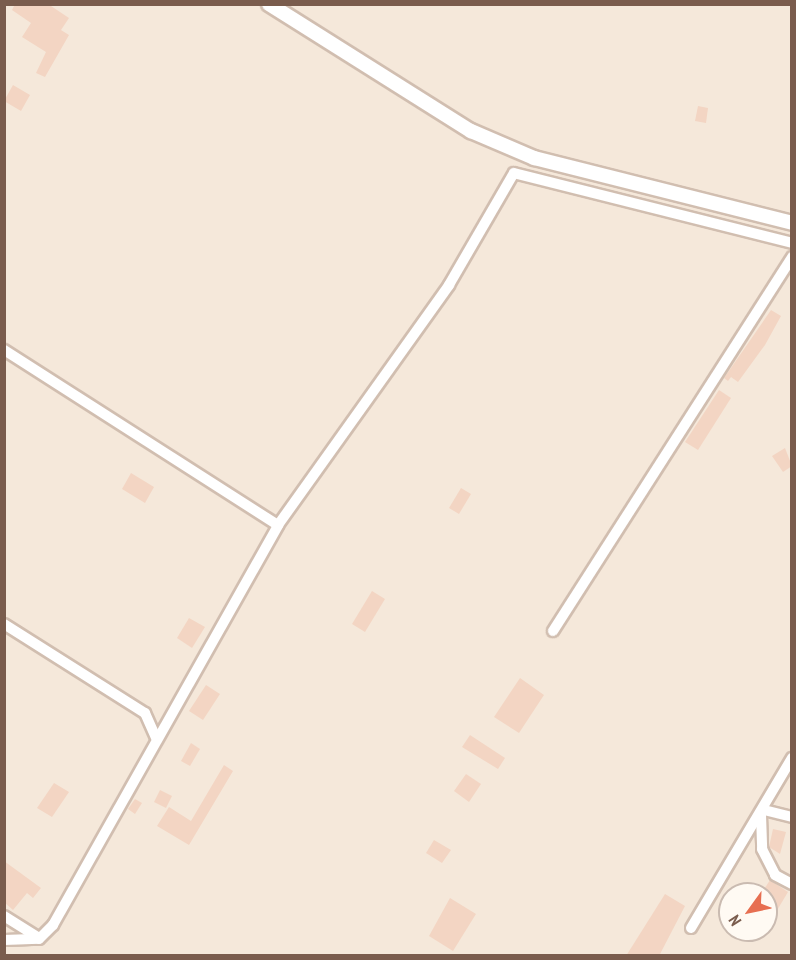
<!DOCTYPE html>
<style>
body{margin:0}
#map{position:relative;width:796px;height:960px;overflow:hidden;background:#fdf6ec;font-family:"PT Sans Narrow",sans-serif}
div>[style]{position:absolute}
.residential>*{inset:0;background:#f5e8da}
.building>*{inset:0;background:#f3d5c3}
.roads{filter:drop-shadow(2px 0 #d1beb0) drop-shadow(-2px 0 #d1beb0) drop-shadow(0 2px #d1beb0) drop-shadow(0 -2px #d1beb0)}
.minor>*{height:10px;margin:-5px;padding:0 5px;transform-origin:5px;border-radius:5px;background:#fff}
.tertiary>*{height:14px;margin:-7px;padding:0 7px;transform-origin:7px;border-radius:7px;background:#fff}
span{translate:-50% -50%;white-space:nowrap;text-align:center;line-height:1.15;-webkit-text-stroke:4.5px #fffaf3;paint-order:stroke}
.frame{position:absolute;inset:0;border:6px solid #7a5c4d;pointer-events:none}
.north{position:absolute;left:718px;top:882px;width:60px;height:60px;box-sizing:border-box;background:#fffaf3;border:2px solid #cabbb1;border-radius:50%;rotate:237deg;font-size:16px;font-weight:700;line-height:24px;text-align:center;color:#7a5c4d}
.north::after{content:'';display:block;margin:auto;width:21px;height:27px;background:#e76f51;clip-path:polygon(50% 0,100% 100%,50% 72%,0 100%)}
</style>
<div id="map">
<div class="residential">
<div style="clip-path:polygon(evenodd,5px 5px,791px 5px,791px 955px,5px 956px,5px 5px,730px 894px,766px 894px,766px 930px,730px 930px,730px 894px)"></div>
</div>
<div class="building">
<div style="clip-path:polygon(15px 4px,48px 4px,69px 18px,61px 30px,69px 35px,45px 77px,36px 73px,46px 52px,22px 37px,31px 23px,12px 10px)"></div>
<div style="clip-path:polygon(13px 85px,30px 95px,21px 111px,4px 101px)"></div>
<div style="clip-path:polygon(698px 106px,708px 108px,706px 123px,695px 121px)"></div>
<div style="clip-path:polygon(771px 310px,781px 316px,765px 345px,738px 382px,731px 377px,728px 381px,724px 378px)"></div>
<div style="clip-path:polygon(719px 390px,731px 398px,698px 450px,685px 442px)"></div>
<div style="clip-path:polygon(785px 448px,792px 466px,783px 472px,772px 456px)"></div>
<div style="clip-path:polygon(131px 473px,154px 487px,145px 503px,122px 489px)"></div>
<div style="clip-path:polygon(461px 488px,471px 494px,459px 514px,449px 508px)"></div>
<div style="clip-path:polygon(372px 591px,385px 599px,365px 632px,352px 624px)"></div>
<div style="clip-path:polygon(189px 618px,205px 627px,192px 648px,177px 638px)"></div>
<div style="clip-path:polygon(520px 678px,544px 695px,519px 733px,494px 717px)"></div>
<div style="clip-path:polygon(206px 685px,220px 694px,203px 720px,189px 711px)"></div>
<div style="clip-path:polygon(470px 735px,505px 758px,498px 769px,462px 747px)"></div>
<div style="clip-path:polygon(191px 743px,200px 749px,190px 766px,181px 761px)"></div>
<div style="clip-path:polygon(224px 765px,233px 771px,189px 845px,157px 826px,169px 807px,191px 821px)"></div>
<div style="clip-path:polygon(466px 774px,481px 784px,469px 802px,454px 791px)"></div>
<div style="clip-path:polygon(54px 783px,69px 792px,52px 817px,37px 808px)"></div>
<div style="clip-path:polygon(160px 790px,172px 796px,166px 808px,154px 802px)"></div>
<div style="clip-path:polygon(135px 799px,142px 803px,135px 814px,128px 809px)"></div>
<div style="clip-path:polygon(773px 829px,786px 832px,780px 854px,769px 847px)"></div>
<div style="clip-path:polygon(434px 840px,451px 850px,442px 863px,426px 853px)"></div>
<div style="clip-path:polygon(4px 861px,41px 888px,33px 898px,27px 893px,13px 910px,4px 902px)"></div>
<div style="clip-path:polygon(770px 880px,788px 892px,776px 912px,761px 894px)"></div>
<div style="clip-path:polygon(665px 894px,685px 906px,659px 956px,626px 956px)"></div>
<div style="clip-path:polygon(450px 898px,476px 914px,453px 951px,429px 936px)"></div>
</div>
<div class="roads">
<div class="minor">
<div style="left:4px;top:350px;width:325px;rotate:32.6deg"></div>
<div style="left:4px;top:624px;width:167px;rotate:32.3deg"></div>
<div style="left:145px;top:713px;width:27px;rotate:66deg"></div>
<div style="left:553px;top:631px;width:444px;rotate:-57.4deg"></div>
<div style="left:764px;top:810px;width:29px;rotate:14deg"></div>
<div style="left:761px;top:815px;width:34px;rotate:88deg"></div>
<div style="left:762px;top:849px;width:29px;rotate:63deg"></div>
<div style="left:775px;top:875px;width:19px;rotate:28deg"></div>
<div style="left:4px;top:916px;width:41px;rotate:32.2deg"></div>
<div style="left:691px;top:928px;width:198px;rotate:-59.3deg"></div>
<div style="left:4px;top:940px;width:35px;rotate:-2deg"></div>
<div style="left:39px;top:939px;width:20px;rotate:-45deg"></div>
<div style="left:53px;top:925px;width:459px;rotate:-60.6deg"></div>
<div style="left:278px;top:525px;width:295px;rotate:-54.5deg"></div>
<div style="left:449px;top:285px;width:129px;rotate:-59.9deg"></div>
<div style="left:514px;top:173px;width:287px;rotate:14.1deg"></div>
</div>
<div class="tertiary">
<div style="left:269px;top:4px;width:239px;rotate:32.2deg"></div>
<div style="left:471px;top:131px;width:69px;rotate:23.2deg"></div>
<div style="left:534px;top:158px;width:266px;rotate:14.1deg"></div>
</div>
</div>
<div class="frame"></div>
<div class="north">N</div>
</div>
